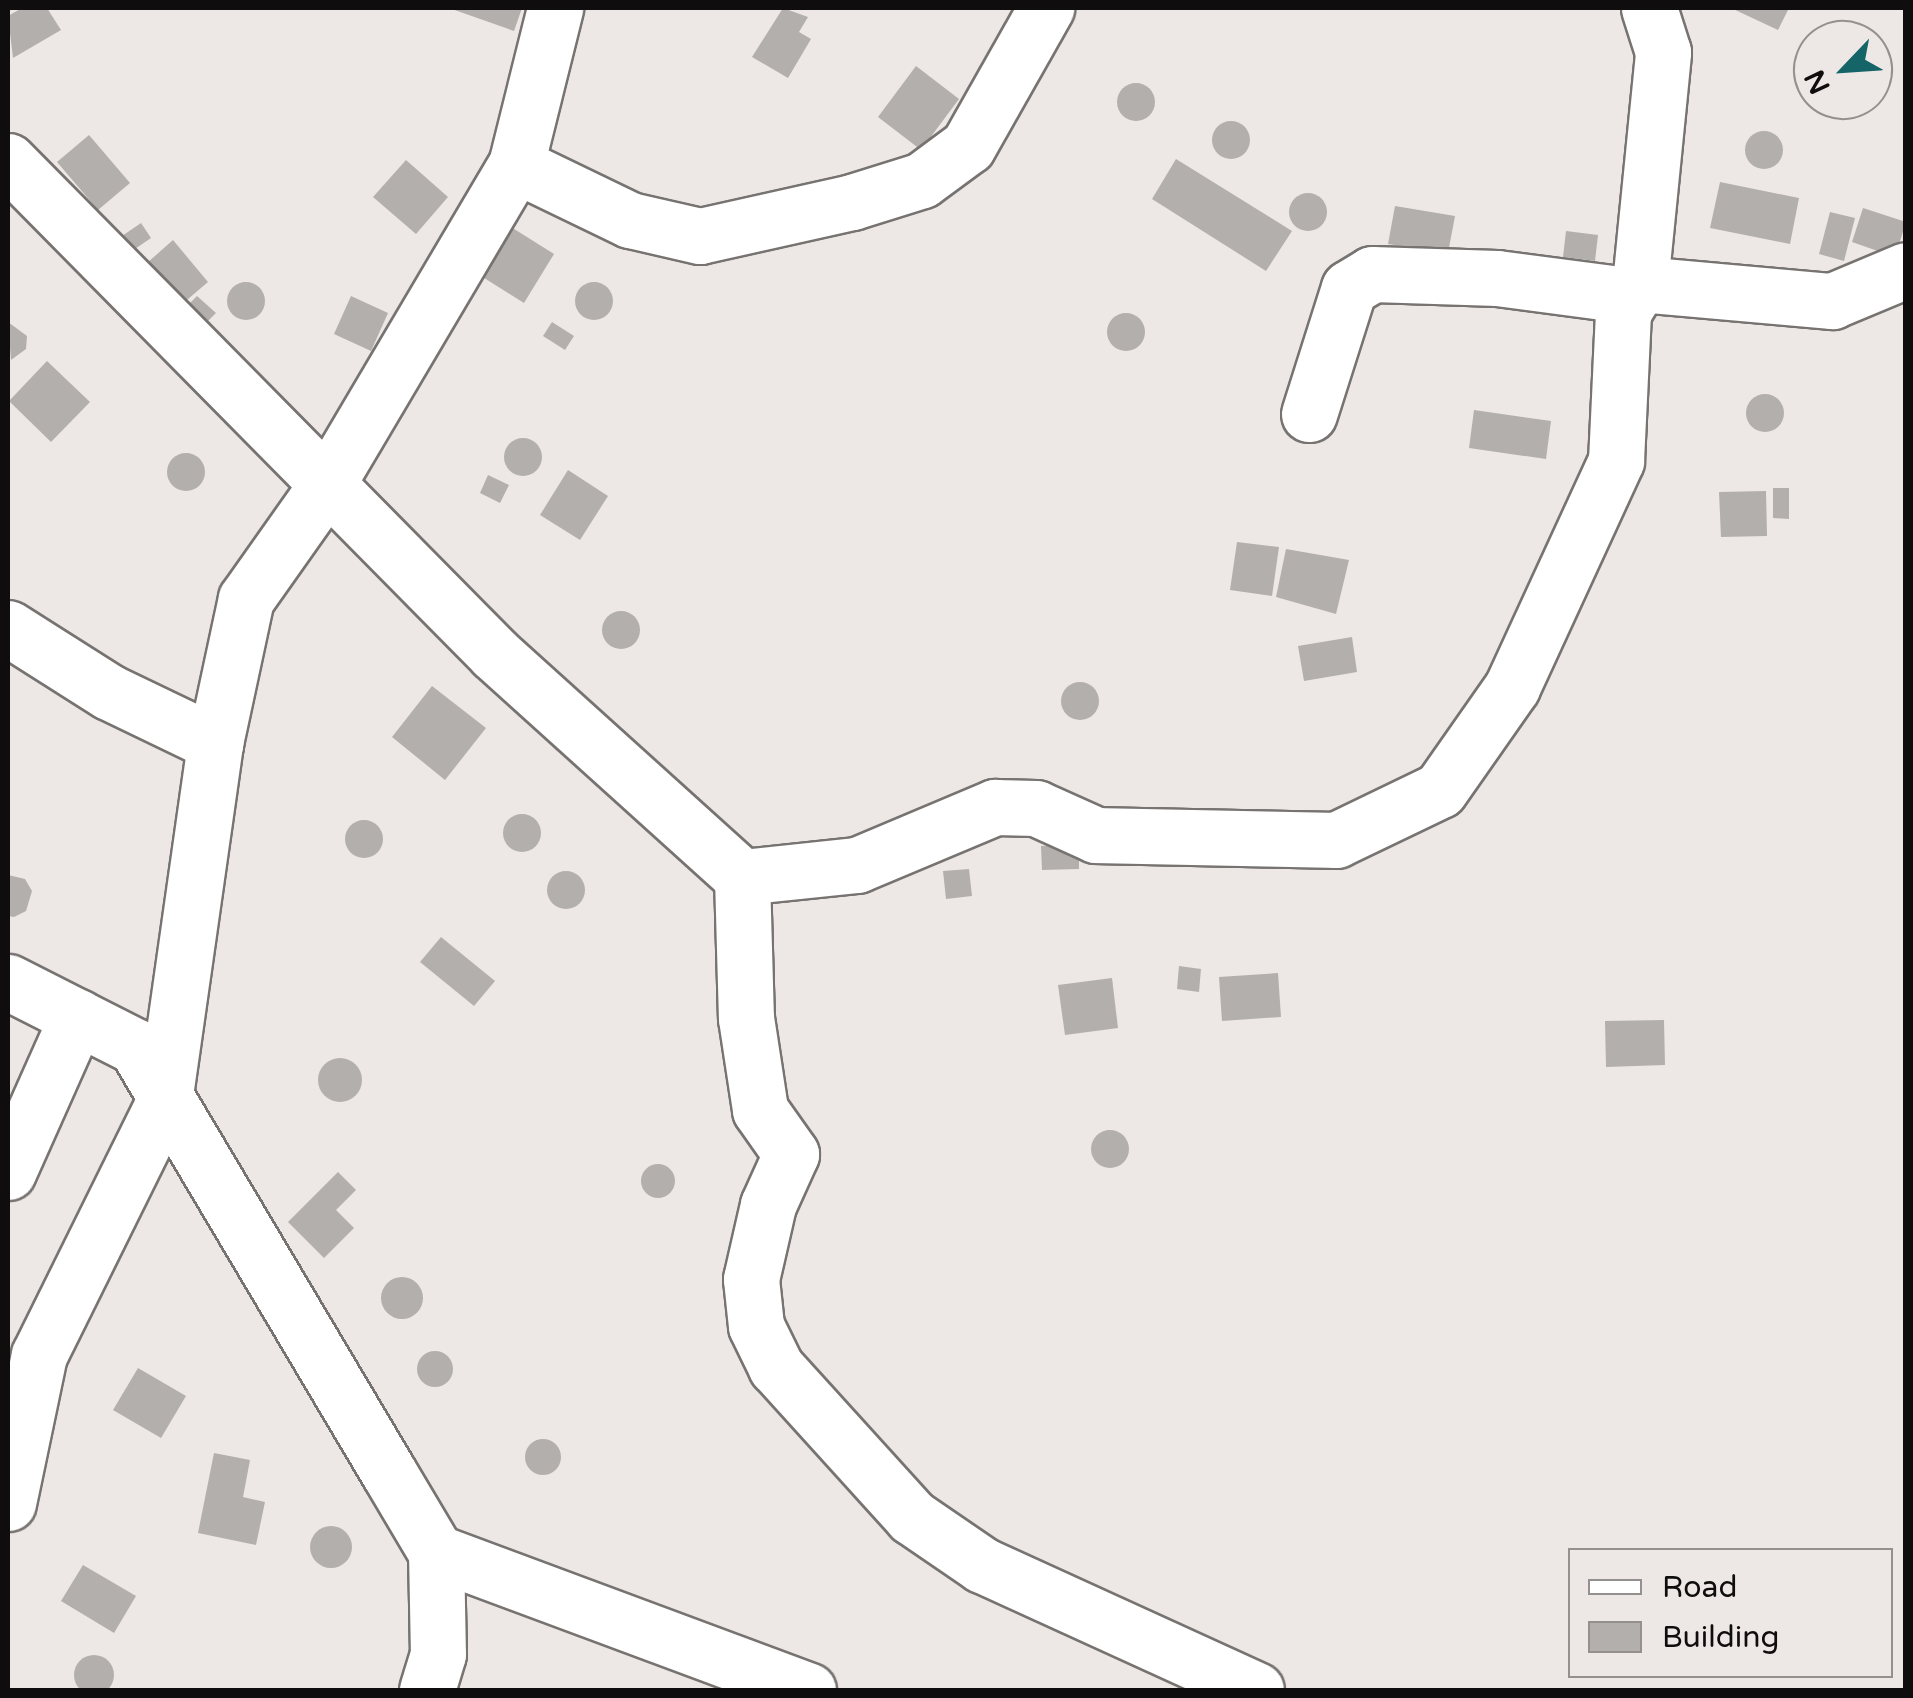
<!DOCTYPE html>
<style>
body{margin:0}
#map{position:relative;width:1913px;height:1698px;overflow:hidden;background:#ede8e5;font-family:"Varela Round",sans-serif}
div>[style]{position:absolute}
.building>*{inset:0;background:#b3afac}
.round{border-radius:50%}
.roads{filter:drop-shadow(2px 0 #777371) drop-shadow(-2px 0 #777371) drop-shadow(0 2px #777371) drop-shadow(0 -2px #777371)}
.minor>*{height:55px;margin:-27.5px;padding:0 27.5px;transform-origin:27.5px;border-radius:27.5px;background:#fff}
span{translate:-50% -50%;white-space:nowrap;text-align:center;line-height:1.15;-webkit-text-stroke:10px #ede8e5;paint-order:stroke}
.frame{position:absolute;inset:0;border:10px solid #0f0d0d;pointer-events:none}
.legend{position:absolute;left:1568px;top:1548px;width:325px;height:130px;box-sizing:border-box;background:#ede8e5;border:2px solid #94908f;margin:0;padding:12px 18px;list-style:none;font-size:30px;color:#0f0d0d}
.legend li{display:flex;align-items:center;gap:20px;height:50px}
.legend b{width:50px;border:2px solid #94908f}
.north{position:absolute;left:1793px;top:20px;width:100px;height:100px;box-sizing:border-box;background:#ede8e5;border:2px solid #94908f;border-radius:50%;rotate:245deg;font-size:28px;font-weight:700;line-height:40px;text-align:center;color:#0f0d0d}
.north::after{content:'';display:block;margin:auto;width:35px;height:45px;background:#156467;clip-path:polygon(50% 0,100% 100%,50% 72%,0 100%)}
</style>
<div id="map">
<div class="building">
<div style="clip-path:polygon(22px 8px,47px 8px,61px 30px,13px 58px,8px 16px)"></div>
<div style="clip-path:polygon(449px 8px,522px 8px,514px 31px)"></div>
<div style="clip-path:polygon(783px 8px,808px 17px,799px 32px,811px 39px,788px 78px,752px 57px)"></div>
<div style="clip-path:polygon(1731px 8px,1789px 8px,1778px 30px)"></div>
<div style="clip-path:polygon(916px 66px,959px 99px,921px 150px,878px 117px)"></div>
<div class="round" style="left:1117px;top:83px;width:38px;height:38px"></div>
<div class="round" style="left:1212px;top:121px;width:38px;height:38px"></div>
<div class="round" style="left:1745px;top:131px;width:38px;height:38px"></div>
<div style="clip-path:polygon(89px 135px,130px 183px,98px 210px,57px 162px)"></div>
<div style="clip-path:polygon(1176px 159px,1292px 231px,1266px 271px,1152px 199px)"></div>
<div style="clip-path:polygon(406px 160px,448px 197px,416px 234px,373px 197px)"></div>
<div style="clip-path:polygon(1720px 182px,1799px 198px,1790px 244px,1710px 228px)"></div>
<div class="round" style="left:1289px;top:193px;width:38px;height:38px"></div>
<div style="clip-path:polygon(1395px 206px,1455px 216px,1448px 253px,1388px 244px)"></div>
<div style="clip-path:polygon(1863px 208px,1906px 222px,1895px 257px,1852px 242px)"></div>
<div style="clip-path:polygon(1830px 212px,1855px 218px,1844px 261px,1819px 254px)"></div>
<div style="clip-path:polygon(141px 223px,151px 238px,132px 251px,122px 236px)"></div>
<div style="clip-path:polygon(511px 227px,554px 254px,524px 303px,481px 276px)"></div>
<div style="clip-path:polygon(1566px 231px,1598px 235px,1595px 261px,1563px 257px)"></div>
<div style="clip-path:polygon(173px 240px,208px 282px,181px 305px,147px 263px)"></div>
<div class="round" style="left:227px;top:282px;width:38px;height:38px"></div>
<div class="round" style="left:575px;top:282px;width:38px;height:38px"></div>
<div style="clip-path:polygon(197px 296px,216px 313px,200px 329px,182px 311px)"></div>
<div style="clip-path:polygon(351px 296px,388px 313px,371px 351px,334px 334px)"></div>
<div class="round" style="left:1107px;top:313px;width:38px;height:38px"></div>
<div style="clip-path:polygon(8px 322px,27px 336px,26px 349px,11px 360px)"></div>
<div style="clip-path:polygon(552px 322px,574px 336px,565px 350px,543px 336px)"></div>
<div style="clip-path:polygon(47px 361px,90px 402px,51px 442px,9px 401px)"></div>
<div class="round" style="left:1746px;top:394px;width:38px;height:38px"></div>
<div style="clip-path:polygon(1474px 410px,1551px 421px,1546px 459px,1469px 448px)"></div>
<div class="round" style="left:504px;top:438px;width:38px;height:38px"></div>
<div class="round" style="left:167px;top:453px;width:38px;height:38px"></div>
<div style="clip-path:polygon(568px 470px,608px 496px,580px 540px,540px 515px)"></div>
<div style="clip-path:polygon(488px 475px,509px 485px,500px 503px,480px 493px)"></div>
<div style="clip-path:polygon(1773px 488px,1789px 488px,1789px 519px,1773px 518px)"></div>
<div style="clip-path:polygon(1766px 491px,1767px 536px,1721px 537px,1719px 492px)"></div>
<div style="clip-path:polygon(1237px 542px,1279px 547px,1272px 596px,1230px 590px)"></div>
<div style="clip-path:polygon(1286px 549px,1349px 560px,1336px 614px,1276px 597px)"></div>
<div class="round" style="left:602px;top:611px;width:38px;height:38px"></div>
<div style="clip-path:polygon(1352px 637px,1357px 672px,1304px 681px,1298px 646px)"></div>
<div class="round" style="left:1061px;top:682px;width:38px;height:38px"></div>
<div style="clip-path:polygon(432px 686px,486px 728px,445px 780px,392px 737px)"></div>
<div class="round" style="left:503px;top:814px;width:38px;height:38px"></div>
<div class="round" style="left:345px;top:820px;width:38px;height:38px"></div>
<div style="clip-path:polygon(1079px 844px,1079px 869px,1042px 870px,1041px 846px)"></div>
<div style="clip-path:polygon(969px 869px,972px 896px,946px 899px,943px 871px)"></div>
<div class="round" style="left:547px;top:871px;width:38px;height:38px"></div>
<div style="clip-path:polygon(8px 875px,25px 879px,32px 891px,26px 911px,14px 917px,8px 916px)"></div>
<div style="clip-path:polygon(441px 937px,495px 981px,474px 1006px,420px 962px)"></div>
<div style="clip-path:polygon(1179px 966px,1201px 969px,1199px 992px,1177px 989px)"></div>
<div style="clip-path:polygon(1278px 973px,1281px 1017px,1222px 1021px,1219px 977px)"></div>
<div style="clip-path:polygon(1112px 978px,1118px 1028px,1065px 1035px,1058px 985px)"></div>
<div style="clip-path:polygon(1664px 1020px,1665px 1065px,1606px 1067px,1605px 1021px)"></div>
<div class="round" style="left:318px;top:1058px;width:44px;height:44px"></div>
<div class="round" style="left:1091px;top:1130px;width:38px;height:38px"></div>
<div class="round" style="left:641px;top:1164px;width:34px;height:34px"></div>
<div style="clip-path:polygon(338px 1172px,356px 1190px,336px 1210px,354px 1228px,324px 1258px,288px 1222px)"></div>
<div class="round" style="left:381px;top:1277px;width:42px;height:42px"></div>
<div class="round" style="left:417px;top:1351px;width:36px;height:36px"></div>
<div style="clip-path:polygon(138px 1368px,186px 1396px,161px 1438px,113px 1410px)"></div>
<div class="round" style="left:525px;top:1439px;width:36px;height:36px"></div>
<div style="clip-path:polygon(214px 1453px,250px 1460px,243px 1497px,265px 1502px,256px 1545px,198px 1533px)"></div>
<div class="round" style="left:310px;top:1526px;width:42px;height:42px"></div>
<div style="clip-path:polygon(83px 1565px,136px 1596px,114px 1633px,61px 1601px)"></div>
<div class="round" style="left:74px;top:1655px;width:40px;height:40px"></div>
</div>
<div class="roads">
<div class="minor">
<div style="left:8px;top:161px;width:693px;rotate:45.35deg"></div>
<div style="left:495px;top:654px;width:333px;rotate:42.1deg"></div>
<div style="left:742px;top:877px;width:141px;rotate:88.4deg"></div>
<div style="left:746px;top:1018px;width:93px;rotate:81.3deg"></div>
<div style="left:760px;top:1110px;width:54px;rotate:54.8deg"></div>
<div style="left:791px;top:1154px;width:56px;rotate:114.3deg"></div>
<div style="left:768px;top:1205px;width:76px;rotate:102.9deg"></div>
<div style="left:751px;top:1279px;width:47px;rotate:83.9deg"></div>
<div style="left:756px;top:1326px;width:46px;rotate:64deg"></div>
<div style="left:776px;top:1367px;width:202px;rotate:47.8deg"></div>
<div style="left:912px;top:1517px;width:85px;rotate:34.4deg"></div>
<div style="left:982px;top:1565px;width:301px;rotate:24.5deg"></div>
<div style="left:516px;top:165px;width:127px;rotate:25.8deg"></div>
<div style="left:630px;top:220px;width:72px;rotate:12.9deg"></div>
<div style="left:700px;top:236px;width:156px;rotate:-12.6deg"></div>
<div style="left:852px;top:202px;width:73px;rotate:-17.4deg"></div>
<div style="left:922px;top:180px;width:57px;rotate:-36.5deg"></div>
<div style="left:968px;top:146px;width:159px;rotate:-60.5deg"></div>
<div style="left:1640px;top:284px;width:193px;rotate:5.1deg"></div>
<div style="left:1832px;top:301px;width:80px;rotate:-22.7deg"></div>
<div style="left:1309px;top:414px;width:132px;rotate:-72.4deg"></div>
<div style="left:1349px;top:288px;width:27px;rotate:-31deg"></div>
<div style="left:1372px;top:274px;width:125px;rotate:1.8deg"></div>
<div style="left:1497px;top:278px;width:137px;rotate:7.5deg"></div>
<div style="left:8px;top:628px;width:120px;rotate:32.4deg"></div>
<div style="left:109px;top:692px;width:118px;rotate:25.7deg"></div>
<div style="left:742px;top:877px;width:116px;rotate:-6deg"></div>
<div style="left:857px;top:865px;width:150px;rotate:-22.8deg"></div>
<div style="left:995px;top:807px;width:41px;rotate:1.4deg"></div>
<div style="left:1036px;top:808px;width:66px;rotate:24.2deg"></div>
<div style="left:1096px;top:835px;width:240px;rotate:1.2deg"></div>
<div style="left:1336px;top:840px;width:115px;rotate:-25.7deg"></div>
<div style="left:1440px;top:790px;width:126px;rotate:-55deg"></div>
<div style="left:1512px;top:687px;width:249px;rotate:-65.3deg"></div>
<div style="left:1616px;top:461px;width:149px;rotate:-87.3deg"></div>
<div style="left:1623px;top:312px;width:33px;rotate:-59deg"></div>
<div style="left:1640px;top:284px;width:233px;rotate:-84.3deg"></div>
<div style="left:1663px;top:52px;width:46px;rotate:-107.7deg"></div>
<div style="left:8px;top:982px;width:144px;rotate:26.9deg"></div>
<div style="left:136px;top:1047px;width:495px;rotate:59.3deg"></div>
<div style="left:389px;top:1473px;width:92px;rotate:59.3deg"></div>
<div style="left:436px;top:1552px;width:102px;rotate:88.9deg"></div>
<div style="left:438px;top:1654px;width:38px;rotate:107deg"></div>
<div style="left:8px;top:1172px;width:170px;rotate:-66deg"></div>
<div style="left:8px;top:1503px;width:151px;rotate:-78.2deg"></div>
<div style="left:39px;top:1355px;width:282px;rotate:-63.7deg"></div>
<div style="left:164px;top:1102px;width:363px;rotate:-81.9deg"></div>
<div style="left:215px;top:743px;width:147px;rotate:-77.9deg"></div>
<div style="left:246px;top:599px;width:141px;rotate:-54.8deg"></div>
<div style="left:327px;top:484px;width:371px;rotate:-59.4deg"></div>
<div style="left:516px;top:165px;width:162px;rotate:-76deg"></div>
<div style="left:436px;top:1552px;width:397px;rotate:20.4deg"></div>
</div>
</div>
<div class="frame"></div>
<ul class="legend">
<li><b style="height:12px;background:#fff"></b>Road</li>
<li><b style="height:28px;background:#b3afac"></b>Building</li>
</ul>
<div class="north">N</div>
</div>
